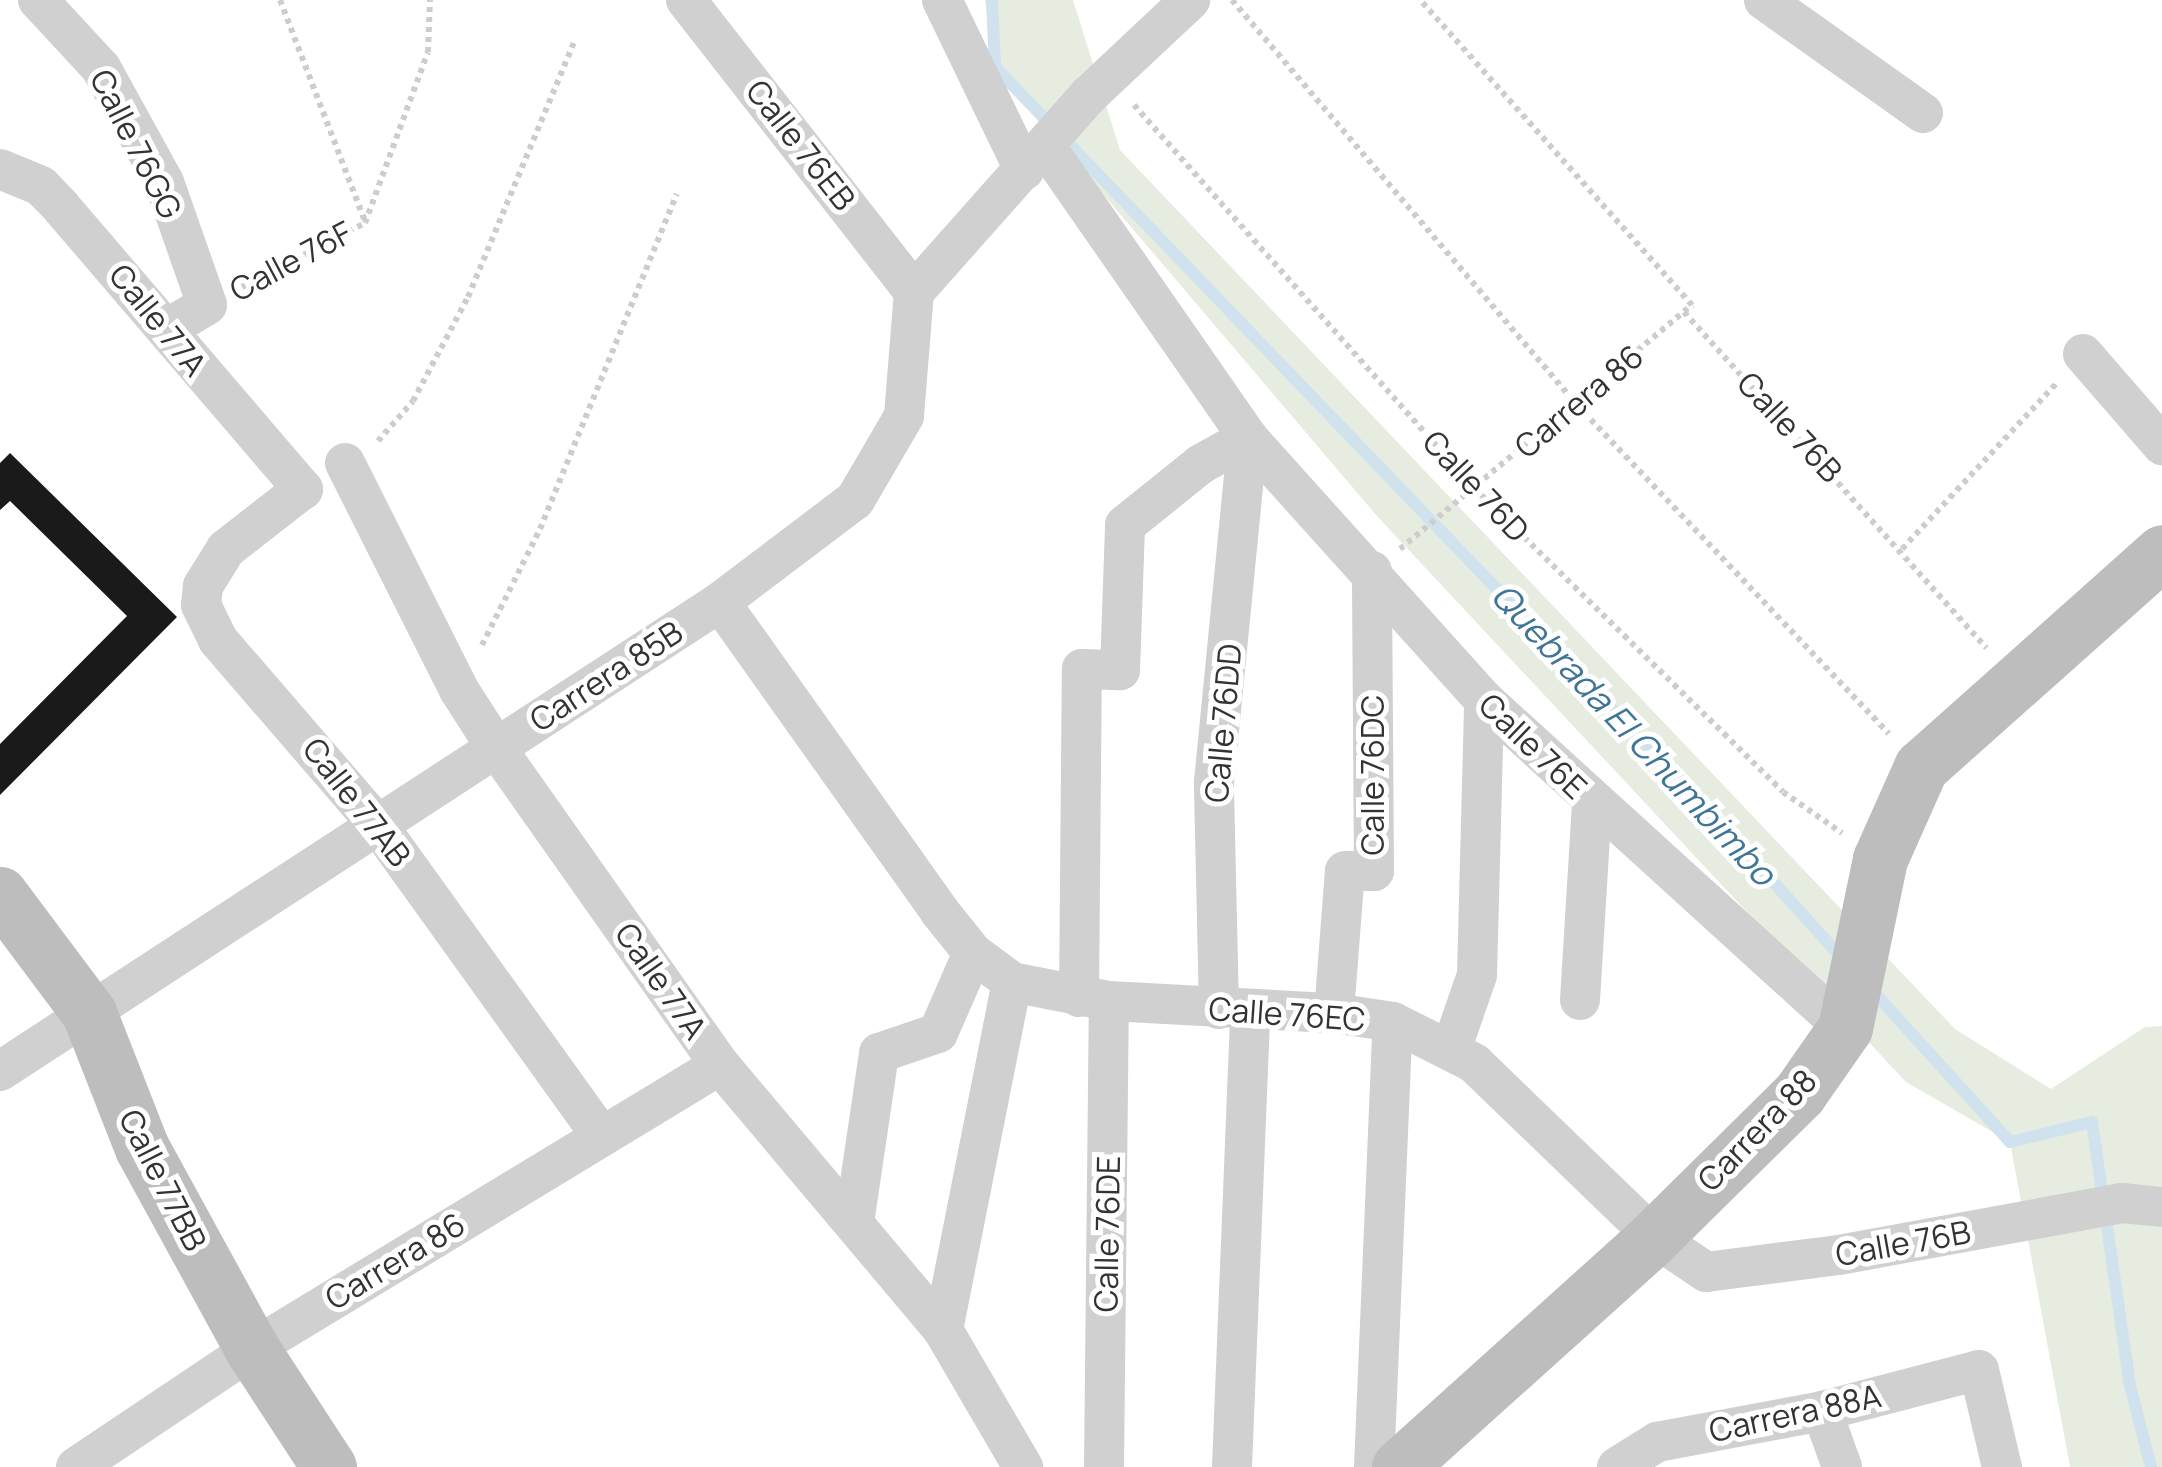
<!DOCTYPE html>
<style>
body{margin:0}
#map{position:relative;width:2162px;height:1467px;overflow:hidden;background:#fff;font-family:Manrope,sans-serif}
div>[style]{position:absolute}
.green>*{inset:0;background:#e6ecdf}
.stream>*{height:12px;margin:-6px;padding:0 6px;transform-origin:6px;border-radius:6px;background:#cfe2ee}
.building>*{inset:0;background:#1a1a1a}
.path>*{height:6px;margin-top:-3px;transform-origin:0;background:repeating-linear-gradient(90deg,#cdcdcd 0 5px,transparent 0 10px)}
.street>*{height:40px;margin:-20px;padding:0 20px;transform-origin:20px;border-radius:20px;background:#d0d0d0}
.secondary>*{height:55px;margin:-27.5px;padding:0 27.5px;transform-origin:27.5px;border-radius:27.5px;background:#bdbdbd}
span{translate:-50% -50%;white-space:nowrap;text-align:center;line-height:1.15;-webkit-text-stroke:10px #fff;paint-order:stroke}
.street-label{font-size:32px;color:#333}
.water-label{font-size:35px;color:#3f7597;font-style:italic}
</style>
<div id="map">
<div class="green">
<div style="clip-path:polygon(985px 0,1073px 0,1120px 150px,1955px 1029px,2051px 1089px,2145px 1027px,2162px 1026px,2162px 1467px,2070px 1467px,2010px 1142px,1906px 1082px,1377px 516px,995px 67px)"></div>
</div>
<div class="stream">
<div style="left:992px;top:0;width:67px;rotate:87.4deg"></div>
<div style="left:995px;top:67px;width:1004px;rotate:46.13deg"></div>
<div style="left:1691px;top:791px;width:227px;rotate:47.9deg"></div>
<div style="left:1870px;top:988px;width:208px;rotate:47.7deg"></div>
<div style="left:2010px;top:1142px;width:84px;rotate:-13.7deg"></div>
<div style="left:2092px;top:1122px;width:267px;rotate:81.8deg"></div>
<div style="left:2130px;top:1386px;width:84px;rotate:75.5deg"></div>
</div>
<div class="building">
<div style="clip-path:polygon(10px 453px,177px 617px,0 795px,0 744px,127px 616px,10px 501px,0 510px,0 463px)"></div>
</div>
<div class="path">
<div style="left:280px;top:0;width:238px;rotate:69deg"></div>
<div style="left:1232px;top:0;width:532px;rotate:49.57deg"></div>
<div style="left:1577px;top:405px;width:453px;rotate:46.5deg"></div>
<div style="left:1134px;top:105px;width:512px;rotate:48.4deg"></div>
<div style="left:1474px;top:488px;width:433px;rotate:44.5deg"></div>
<div style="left:1783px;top:792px;width:72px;rotate:34.8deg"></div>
<div style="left:242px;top:287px;width:139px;rotate:-27.5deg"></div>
<div style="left:365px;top:223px;width:182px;rotate:-69.8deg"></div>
<div style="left:428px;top:52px;width:52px;rotate:-87.8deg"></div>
<div style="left:1684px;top:312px;width:452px;rotate:48deg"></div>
<div style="left:378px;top:441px;width:53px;rotate:-48.8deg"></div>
<div style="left:413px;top:401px;width:118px;rotate:-62.1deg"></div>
<div style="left:468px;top:297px;width:278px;rotate:-67.4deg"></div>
<div style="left:1400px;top:549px;width:381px;rotate:-39.9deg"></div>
<div style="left:1692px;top:305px;width:409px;rotate:-131.7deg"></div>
<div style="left:1902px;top:549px;width:229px;rotate:-47deg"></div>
<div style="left:482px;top:645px;width:130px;rotate:-63.4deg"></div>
<div style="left:540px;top:529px;width:362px;rotate:-67.8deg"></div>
</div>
<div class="street">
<div style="left:38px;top:0;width:93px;rotate:47.2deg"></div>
<div style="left:101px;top:68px;width:130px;rotate:61.1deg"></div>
<div style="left:164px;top:182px;width:130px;rotate:70.7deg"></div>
<div style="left:207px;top:305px;width:43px;rotate:149.3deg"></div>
<div style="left:686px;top:0;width:370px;rotate:52deg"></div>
<div style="left:942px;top:0;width:189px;rotate:64.2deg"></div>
<div style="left:1764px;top:0;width:195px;rotate:35.4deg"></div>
<div style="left:1046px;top:147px;width:354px;rotate:55.2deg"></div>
<div style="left:1248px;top:438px;width:353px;rotate:48deg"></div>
<div style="left:1484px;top:700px;width:488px;rotate:42.3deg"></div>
<div style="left:0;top:169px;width:44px;rotate:22.5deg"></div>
<div style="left:41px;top:186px;width:29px;rotate:46deg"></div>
<div style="left:61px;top:207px;width:372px;rotate:49.4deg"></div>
<div style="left:303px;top:489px;width:98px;rotate:142.1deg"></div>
<div style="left:226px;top:549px;width:44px;rotate:121.9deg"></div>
<div style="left:203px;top:586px;width:19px;rotate:96deg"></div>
<div style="left:201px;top:605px;width:39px;rotate:64deg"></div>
<div style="left:218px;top:640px;width:248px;rotate:49.2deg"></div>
<div style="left:380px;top:828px;width:378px;rotate:54.3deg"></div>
<div style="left:2083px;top:354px;width:121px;rotate:49deg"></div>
<div style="left:345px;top:463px;width:254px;rotate:63.3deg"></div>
<div style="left:459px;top:690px;width:70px;rotate:57.2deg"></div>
<div style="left:497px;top:749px;width:387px;rotate:54.8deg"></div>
<div style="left:720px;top:1065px;width:346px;rotate:49.9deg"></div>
<div style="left:943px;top:1330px;width:159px;rotate:59.7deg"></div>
<div style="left:720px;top:602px;width:380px;rotate:54.6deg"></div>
<div style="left:940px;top:912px;width:53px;rotate:51.2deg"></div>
<div style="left:973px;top:953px;width:49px;rotate:36.6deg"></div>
<div style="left:1012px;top:982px;width:99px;rotate:11.1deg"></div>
<div style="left:1109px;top:1001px;width:225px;rotate:3.1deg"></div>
<div style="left:1334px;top:1013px;width:60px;rotate:8.7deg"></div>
<div style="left:1393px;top:1022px;width:91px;rotate:26.8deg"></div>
<div style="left:1474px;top:1063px;width:250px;rotate:44deg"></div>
<div style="left:1654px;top:1237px;width:63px;rotate:33.9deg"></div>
<div style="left:1706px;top:1272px;width:134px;rotate:-7.3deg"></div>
<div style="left:1839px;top:1255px;width:288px;rotate:-10.4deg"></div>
<div style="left:2122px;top:1203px;width:40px;rotate:5.7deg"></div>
<div style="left:1079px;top:997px;width:328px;rotate:-89.5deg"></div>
<div style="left:1082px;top:669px;width:38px;rotate:2deg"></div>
<div style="left:1120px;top:670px;width:145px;rotate:-88deg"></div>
<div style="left:1125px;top:525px;width:97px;rotate:-38.8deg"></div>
<div style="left:1201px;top:464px;width:54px;rotate:-29deg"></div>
<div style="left:1580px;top:1000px;width:197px;rotate:-86.5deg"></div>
<div style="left:1219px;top:1009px;width:227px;rotate:-91.3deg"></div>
<div style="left:1214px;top:782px;width:346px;rotate:-84.4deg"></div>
<div style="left:1334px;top:1013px;width:142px;rotate:-85.6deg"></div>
<div style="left:1345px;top:871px;width:29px"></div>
<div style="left:1374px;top:871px;width:300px;rotate:-90.4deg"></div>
<div style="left:1451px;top:1050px;width:79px;rotate:-70.9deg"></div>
<div style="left:1477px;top:975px;width:275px;rotate:-88.5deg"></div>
<div style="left:0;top:1071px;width:859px;rotate:-33.08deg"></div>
<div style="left:720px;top:602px;width:169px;rotate:-37.1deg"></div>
<div style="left:855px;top:500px;width:97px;rotate:-59.7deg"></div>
<div style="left:904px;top:416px;width:124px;rotate:-85.4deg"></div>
<div style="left:914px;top:292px;width:264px;rotate:-48.4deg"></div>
<div style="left:1089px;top:95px;width:139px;rotate:-43.2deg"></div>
<div style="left:854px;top:1223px;width:172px;rotate:-81.6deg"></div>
<div style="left:879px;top:1053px;width:62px;rotate:-18.7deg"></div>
<div style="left:938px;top:1033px;width:87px;rotate:-66.4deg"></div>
<div style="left:943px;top:1330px;width:355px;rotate:-78.8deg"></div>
<div style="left:1822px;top:1411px;width:59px;rotate:70.3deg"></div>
<div style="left:76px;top:1467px;width:212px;rotate:-33.8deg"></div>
<div style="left:252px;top:1349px;width:547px;rotate:-31.25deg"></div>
<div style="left:1104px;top:1467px;width:466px;rotate:-89.4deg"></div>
<div style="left:1232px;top:1467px;width:458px;rotate:-87.7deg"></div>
<div style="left:1374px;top:1467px;width:445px;rotate:-87.6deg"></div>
<div style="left:1617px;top:1467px;width:47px;rotate:-32deg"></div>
<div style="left:1657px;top:1442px;width:168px;rotate:-10.6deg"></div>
<div style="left:1822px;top:1411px;width:162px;rotate:-14.6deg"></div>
<div style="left:1979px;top:1370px;width:100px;rotate:76.7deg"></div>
</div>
<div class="secondary">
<div style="left:0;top:894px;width:149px;rotate:53.2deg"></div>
<div style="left:89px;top:1013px;width:145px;rotate:68.6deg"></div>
<div style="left:142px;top:1148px;width:229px;rotate:61.3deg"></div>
<div style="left:252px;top:1349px;width:141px;rotate:56.9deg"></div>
<div style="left:1399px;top:1467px;width:343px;rotate:-42deg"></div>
<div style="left:1654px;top:1237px;width:204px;rotate:-44.6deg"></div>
<div style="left:1799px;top:1094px;width:80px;rotate:-55.1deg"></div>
<div style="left:1845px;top:1028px;width:173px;rotate:-78.3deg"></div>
<div style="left:1880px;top:859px;width:101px;rotate:-66deg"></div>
<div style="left:1921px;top:767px;width:323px;rotate:-41.7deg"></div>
</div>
<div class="street-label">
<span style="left:136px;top:144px;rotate:63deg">Calle 76GG</span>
<span style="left:801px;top:145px;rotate:52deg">Calle 76EB</span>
<span style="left:291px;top:261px;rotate:-28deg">Calle 76F</span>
<span style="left:158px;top:320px;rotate:51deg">Calle 77A</span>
<span style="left:1579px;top:401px;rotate:-40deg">Carrera 86</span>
<span style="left:1790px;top:427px;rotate:47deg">Calle 76B</span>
<span style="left:1476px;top:486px;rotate:47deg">Calle 76D</span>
<span style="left:606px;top:676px;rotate:-33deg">Carrera 85B</span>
<span style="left:1223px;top:723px;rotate:-85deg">Calle 76DD</span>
<span style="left:1533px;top:746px;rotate:44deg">Calle 76E</span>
<span style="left:1372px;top:775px;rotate:-90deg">Calle 76DC</span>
<span style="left:357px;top:802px;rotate:52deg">Calle 77AB</span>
<span style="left:661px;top:981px;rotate:55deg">Calle 77A</span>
<span style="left:1287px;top:1014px;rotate:4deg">Calle 76EC</span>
<span style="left:1757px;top:1130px;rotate:-46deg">Carrera 88</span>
<span style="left:163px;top:1180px;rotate:63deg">Calle 77BB</span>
<span style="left:1107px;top:1234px;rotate:-89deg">Calle 76DE</span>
<span style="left:1903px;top:1243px;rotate:-10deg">Calle 76B</span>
<span style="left:395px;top:1261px;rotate:-31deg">Carrera 86</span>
<span style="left:1795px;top:1413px;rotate:-12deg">Carrera 88A</span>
</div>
<div class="water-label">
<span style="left:1634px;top:734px;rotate:47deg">Quebrada El Chumbimbo</span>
</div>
</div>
